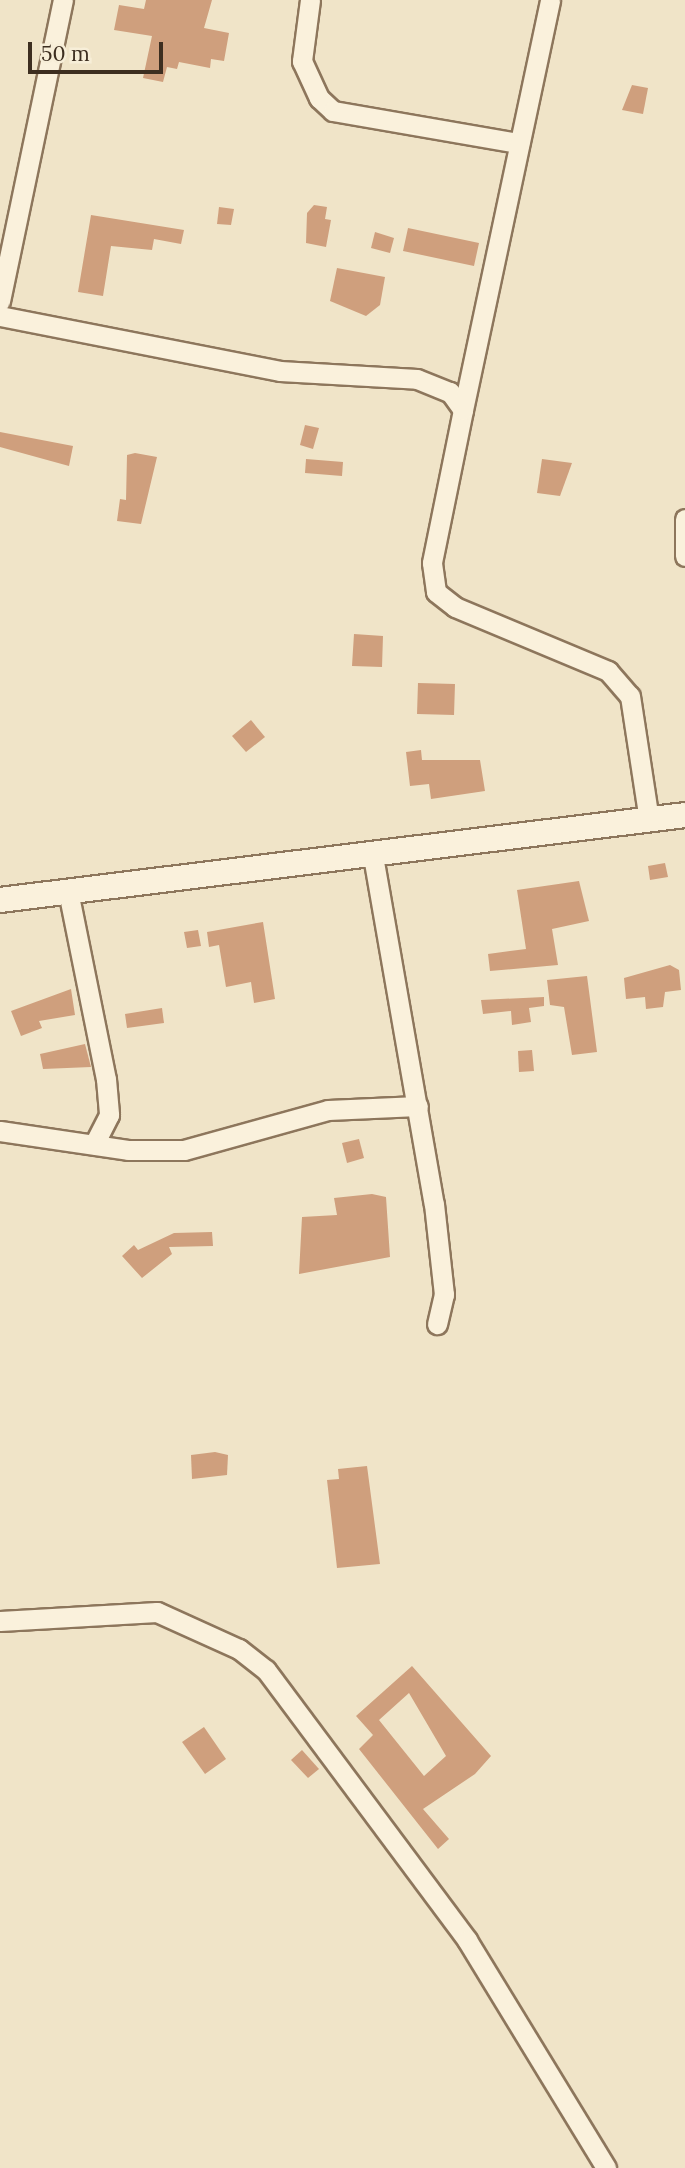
<!DOCTYPE html>
<style>
body{margin:0}
#map{position:relative;width:685px;height:2168px;overflow:hidden;background:#f0e4c8;font-family:Lora,serif}
div>[style]{position:absolute}
.building>*{inset:0;background:#cf9f7d}
.roads{filter:drop-shadow(2px 0 #8d765c) drop-shadow(-2px 0 #8d765c) drop-shadow(0 2px #8d765c) drop-shadow(0 -2px #8d765c)}
.minor>*{height:19px;margin:-9.5px;padding:0 9.5px;transform-origin:9.5px;border-radius:9.5px;background:#faf1dc}
.tertiary>*{height:24px;margin:-12px;padding:0 12px;transform-origin:12px;border-radius:12px;background:#faf1dc}
span{translate:-50% -50%;white-space:nowrap;text-align:center;line-height:1.15;-webkit-text-stroke:5px #f7eed8;paint-order:stroke}
.scale{position:absolute;left:28px;top:42px;width:135px;height:32px;box-sizing:border-box;border:4px solid #3d2e20;border-top:0;padding-left:9px;font-size:21px;line-height:24px;white-space:nowrap;color:#3d2e20;-webkit-text-stroke:5px #f7eed8;paint-order:stroke}
</style>
<div id="map">
<div class="building">
<div style="clip-path:polygon(146px 0,212px 0,204px 28px,229px 33px,224px 61px,211px 59px,210px 68px,179px 62px,177px 69px,167px 67px,163px 82px,143px 78px,152px 36px,114px 30px,119px 5px,144px 9px)"></div>
<div style="clip-path:polygon(632px 85px,648px 88px,643px 114px,622px 110px)"></div>
<div style="clip-path:polygon(314px 205px,327px 207px,325px 219px,331px 220px,326px 247px,306px 243px,307px 213px)"></div>
<div style="clip-path:polygon(219px 207px,234px 209px,231px 225px,217px 224px)"></div>
<div style="clip-path:polygon(91px 215px,184px 230px,181px 244px,154px 239px,152px 250px,111px 246px,103px 296px,78px 292px)"></div>
<div style="clip-path:polygon(408px 228px,479px 243px,474px 266px,403px 251px)"></div>
<div style="clip-path:polygon(375px 232px,394px 238px,390px 253px,371px 248px)"></div>
<div style="clip-path:polygon(337px 268px,385px 277px,380px 305px,366px 316px,330px 301px)"></div>
<div style="clip-path:polygon(305px 425px,319px 428px,313px 449px,300px 445px)"></div>
<div style="clip-path:polygon(0 432px,73px 446px,69px 466px,0 447px)"></div>
<div style="clip-path:polygon(135px 453px,157px 457px,141px 524px,117px 521px,120px 499px,126px 500px,127px 455px)"></div>
<div style="clip-path:polygon(306px 459px,343px 462px,342px 476px,305px 473px)"></div>
<div style="clip-path:polygon(542px 459px,572px 463px,560px 496px,537px 493px)"></div>
<div style="clip-path:polygon(354px 634px,383px 636px,382px 667px,352px 666px)"></div>
<div style="clip-path:polygon(418px 683px,455px 684px,454px 715px,417px 714px)"></div>
<div style="clip-path:polygon(251px 720px,265px 737px,246px 752px,232px 736px)"></div>
<div style="clip-path:polygon(421px 750px,422px 760px,480px 760px,485px 791px,431px 799px,429px 784px,410px 786px,406px 752px)"></div>
<div style="clip-path:polygon(665px 863px,668px 877px,650px 880px,648px 866px)"></div>
<div style="clip-path:polygon(579px 881px,589px 921px,552px 929px,558px 965px,490px 971px,488px 954px,526px 949px,517px 890px)"></div>
<div style="clip-path:polygon(263px 922px,275px 999px,254px 1003px,251px 982px,226px 987px,219px 945px,209px 947px,207px 932px)"></div>
<div style="clip-path:polygon(198px 930px,201px 946px,187px 948px,184px 932px)"></div>
<div style="clip-path:polygon(670px 965px,679px 970px,681px 990px,665px 992px,663px 1007px,646px 1009px,645px 997px,626px 999px,624px 978px)"></div>
<div style="clip-path:polygon(587px 976px,597px 1052px,572px 1055px,564px 1007px,550px 1005px,547px 980px)"></div>
<div style="clip-path:polygon(71px 989px,75px 1015px,39px 1021px,42px 1028px,21px 1036px,11px 1011px)"></div>
<div style="clip-path:polygon(544px 997px,544px 1006px,529px 1008px,531px 1022px,512px 1025px,511px 1011px,483px 1014px,481px 1000px)"></div>
<div style="clip-path:polygon(162px 1008px,164px 1023px,127px 1028px,125px 1014px)"></div>
<div style="clip-path:polygon(85px 1044px,91px 1067px,43px 1069px,40px 1054px)"></div>
<div style="clip-path:polygon(532px 1050px,534px 1071px,519px 1072px,518px 1051px)"></div>
<div style="clip-path:polygon(359px 1139px,364px 1158px,347px 1163px,342px 1143px)"></div>
<div style="clip-path:polygon(372px 1194px,386px 1197px,390px 1257px,299px 1274px,302px 1217px,337px 1215px,334px 1198px)"></div>
<div style="clip-path:polygon(212px 1232px,213px 1246px,169px 1247px,172px 1254px,142px 1278px,122px 1256px,134px 1245px,138px 1250px,174px 1233px)"></div>
<div style="clip-path:polygon(215px 1452px,228px 1455px,227px 1475px,192px 1479px,191px 1455px)"></div>
<div style="clip-path:polygon(367px 1466px,380px 1564px,337px 1568px,327px 1480px,339px 1479px,338px 1469px)"></div>
<div style="clip-path:polygon(evenodd,412px 1666px,491px 1756px,475px 1774px,423px 1809px,449px 1839px,438px 1849px,359px 1749px,373px 1735px,356px 1716px,412px 1666px,409px 1693px,446px 1756px,424px 1776px,379px 1720px,409px 1693px)"></div>
<div style="clip-path:polygon(204px 1727px,226px 1759px,205px 1774px,182px 1742px)"></div>
<div style="clip-path:polygon(302px 1750px,319px 1769px,308px 1778px,291px 1760px)"></div>
</div>
<div class="roads">
<div class="minor">
<div style="left:310px;top:0;width:62px;rotate:97.5deg"></div>
<div style="left:302px;top:61px;width:41px;rotate:65.3deg"></div>
<div style="left:319px;top:98px;width:19px;rotate:43deg"></div>
<div style="left:333px;top:111px;width:189px;rotate:9.8deg"></div>
<div style="left:0;top:301px;width:308px;rotate:-78.2deg"></div>
<div style="left:0;top:316px;width:285px;rotate:11.1deg"></div>
<div style="left:280px;top:371px;width:137px;rotate:3.3deg"></div>
<div style="left:417px;top:379px;width:35px;rotate:22deg"></div>
<div style="left:450px;top:392px;width:22px;rotate:54deg"></div>
<div style="left:463px;top:410px;width:156px;rotate:101.5deg"></div>
<div style="left:432px;top:563px;width:29px;rotate:82deg"></div>
<div style="left:436px;top:592px;width:24px;rotate:38deg"></div>
<div style="left:455px;top:607px;width:166px;rotate:22.7deg"></div>
<div style="left:608px;top:671px;width:33px;rotate:49deg"></div>
<div style="left:630px;top:696px;width:125px;rotate:81.3deg"></div>
<div style="left:463px;top:410px;width:419px;rotate:-78deg"></div>
<div style="left:685px;top:519px;width:37px;rotate:90deg"></div>
<div style="left:373px;top:856px;width:353px;rotate:80.1deg"></div>
<div style="left:434px;top:1204px;width:91px;rotate:83.7deg"></div>
<div style="left:444px;top:1294px;width:31px;rotate:103deg"></div>
<div style="left:68px;top:891px;width:192px;rotate:78.6deg"></div>
<div style="left:106px;top:1079px;width:36px;rotate:85deg"></div>
<div style="left:109px;top:1115px;width:33px;rotate:117deg"></div>
<div style="left:0;top:1131px;width:129px;rotate:8.4deg"></div>
<div style="left:128px;top:1150px;width:56px"></div>
<div style="left:184px;top:1150px;width:149px;rotate:-15.5deg"></div>
<div style="left:328px;top:1110px;width:90px;rotate:-2.5deg"></div>
<div style="left:0;top:1621px;width:157px;rotate:-3.3deg"></div>
<div style="left:157px;top:1612px;width:90px;rotate:24.3deg"></div>
<div style="left:239px;top:1649px;width:34px;rotate:38deg"></div>
<div style="left:266px;top:1670px;width:337px;rotate:53.3deg"></div>
<div style="left:467px;top:1940px;width:267px;rotate:58.6deg"></div>
</div>
<div class="tertiary">
<div style="left:0;top:900px;width:690px;rotate:-7.07deg"></div>
</div>
</div>
<div class="scale">50 m</div>
</div>
